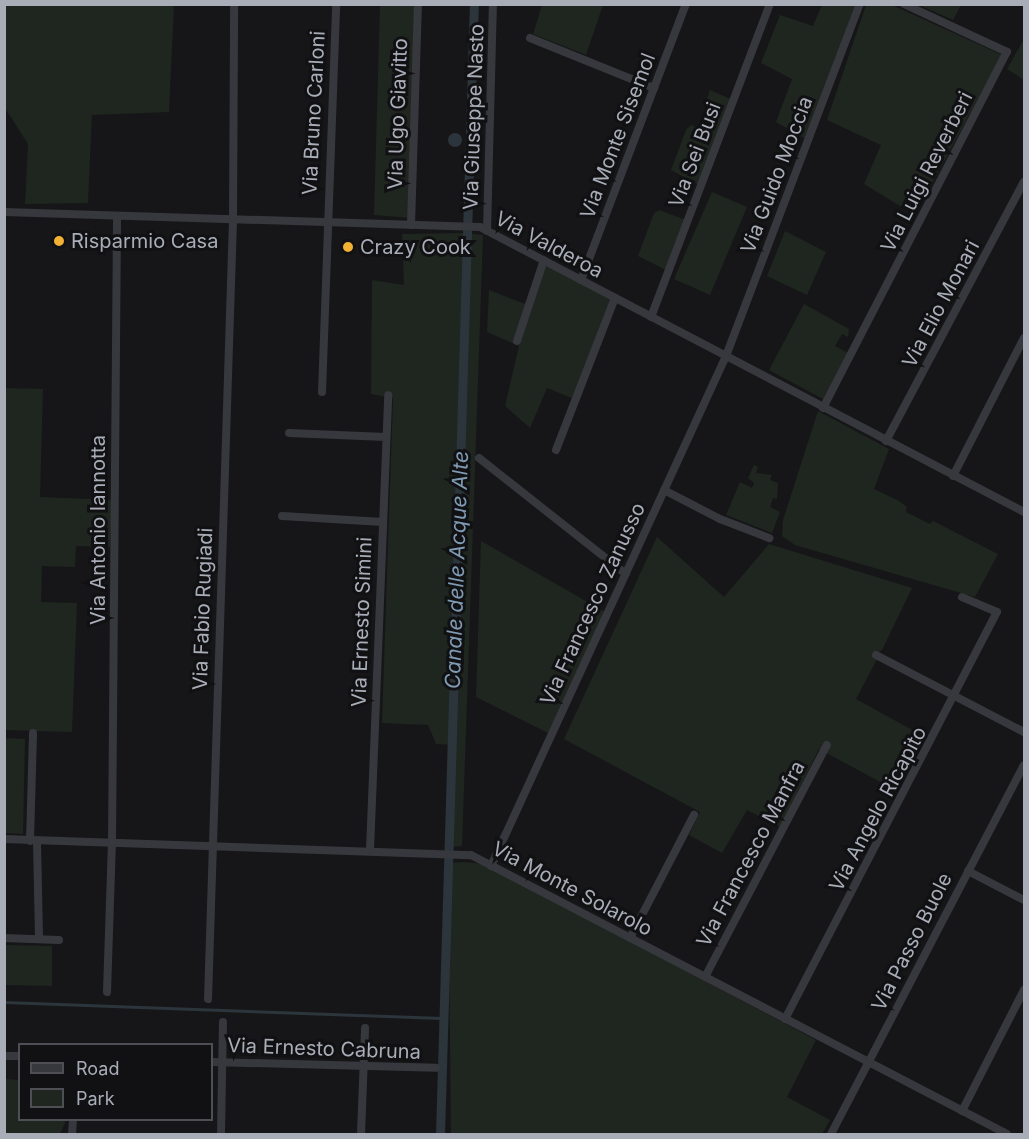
<!DOCTYPE html>
<style>
body{margin:0}
#map{position:relative;width:1029px;height:1139px;overflow:hidden;background:#161618;font-family:Inter,sans-serif}
div>[style]{position:absolute}
.green>*{inset:0;background:#1e261f}
.water>*{inset:0;background:#2c353c}
.round{border-radius:50%}
.stream>*{height:3px;margin:-1.5px;padding:0 1.5px;transform-origin:1.5px;border-radius:1.5px;background:#2c353c}
.canal>*{height:9px;margin:-4.5px;padding:0 4.5px;transform-origin:4.5px;border-radius:4.5px;background:#2c353c}
.minor>*{height:8px;margin:-4px;padding:0 4px;transform-origin:4px;border-radius:4px;background:#37383d}
.dots>*{width:16px;height:16px;translate:-50% -50%;box-sizing:border-box;border:3px solid #111113;border-radius:50%}
span{translate:-50% -50%;white-space:nowrap;text-align:center;line-height:1.15;-webkit-text-stroke:6px #111113;paint-order:stroke}
.street-label{font-size:20px;color:#a8adb8}
.poi-label{font-size:20px;color:#a8adb8}
.left{translate:0 -50%;text-align:left}
.water-label{font-size:21px;color:#7f9bb3;font-style:italic}
.frame{position:absolute;inset:0;border:6px solid #a8adb8;pointer-events:none}
.legend{position:absolute;left:18px;top:1043px;width:195px;height:78px;box-sizing:border-box;background:#111113;border:2px solid #4d4f55;margin:0;padding:8px 10px;list-style:none;font-size:18px;color:#a8adb8}
.legend li{display:flex;align-items:center;gap:12px;height:30px}
.legend b{width:30px;border:2px solid #4d4f55}
</style>
<div id="map">
<div class="green">
<div style="clip-path:polygon(5px 4px,174px 5px,169px 112px,92px 115px,88px 203px,25px 204px,28px 144px,5px 108px)"></div>
<div style="clip-path:polygon(380px 5px,416px 5px,410px 218px,374px 215px)"></div>
<div style="clip-path:polygon(542px 5px,603px 5px,586px 55px,533px 34px)"></div>
<div style="clip-path:polygon(822px 5px,855px 5px,806px 139px,776px 122px,792px 79px,761px 63px,780px 15px,813px 26px)"></div>
<div style="clip-path:polygon(866px 5px,892px 5px,1002px 55px,915px 215px,864px 184px,881px 145px,827px 120px)"></div>
<div style="clip-path:polygon(919px 5px,961px 5px,953px 20px)"></div>
<div style="clip-path:polygon(1024px 39px,1024px 80px,1007px 69px)"></div>
<div style="clip-path:polygon(710px 90px,735px 101px,699px 185px,671px 170px,686px 130px,691px 125px,704px 130px,710px 119px,713px 105px,707px 99px)"></div>
<div style="clip-path:polygon(712px 192px,747px 207px,710px 295px,674px 279px)"></div>
<div style="clip-path:polygon(659px 210px,686px 220px,668px 271px,638px 256px,654px 213px)"></div>
<div style="clip-path:polygon(785px 231px,826px 252px,807px 295px,767px 276px)"></div>
<div style="clip-path:polygon(463px 233px,483px 235px,462px 846px,450px 847px,454px 745px,436px 744px,428px 725px,382px 723px,393px 398px,371px 394px,372px 280px,404px 285px,402px 234px)"></div>
<div style="clip-path:polygon(540px 262px,614px 298px,574px 399px,547px 388px,530px 428px,505px 406px,519px 346px,487px 332px,489px 290px,525px 304px)"></div>
<div style="clip-path:polygon(804px 304px,849px 329px,848px 337px,842px 334px,835px 346px,848px 353px,823px 399px,769px 370px)"></div>
<div style="clip-path:polygon(5px 388px,43px 389px,40px 497px,112px 500px,110px 547px,76px 546px,75px 567px,42px 566px,41px 602px,77px 603px,72px 732px,5px 730px)"></div>
<div style="clip-path:polygon(818px 411px,889px 449px,874px 489px,899px 501px,907px 507px,906px 512px,930px 524px,933px 521px,998px 554px,975px 597px,795px 545px,782px 536px,783px 520px)"></div>
<div style="clip-path:polygon(754px 465px,758px 467px,756px 473px,772px 475px,770px 480px,778px 483px,777px 499px,773px 498px,770px 507px,780px 512px,772px 533px,726px 515px,740px 482px,752px 488px,754px 483px,748px 478px)"></div>
<div style="clip-path:polygon(657px 537px,724px 597px,769px 544px,912px 588px,882px 650px,874px 655px,877px 659px,856px 699px,925px 737px,897px 791px,819px 749px,780px 827px,747px 810px,722px 853px,689px 835px,700px 812px,564px 739px)"></div>
<div style="clip-path:polygon(481px 541px,605px 612px,548px 733px,476px 697px)"></div>
<div style="clip-path:polygon(5px 738px,25px 739px,23px 834px,5px 833px)"></div>
<div style="clip-path:polygon(464px 862px,484px 864px,816px 1040px,787px 1097px,830px 1120px,822px 1134px,451px 1134px,448px 863px)"></div>
<div style="clip-path:polygon(5px 945px,52px 946px,52px 986px,5px 985px)"></div>
<div style="clip-path:polygon(5px 1079px,19px 1080px,20px 1120px,66px 1120px,60px 1134px,5px 1134px)"></div>
</div>
<div class="water">
<div class="round" style="left:448px;top:133px;width:14px;height:14px"></div>
</div>
<div class="stream">
<div style="left:4px;top:1002px;width:438px;rotate:2.1deg"></div>
</div>
<div class="canal">
<div style="left:440px;top:1134px;width:1131px;rotate:-88.28deg"></div>
</div>
<div class="minor">
<div style="left:530px;top:38px;width:134px;rotate:22deg"></div>
<div style="left:4px;top:212px;width:476px;rotate:1.8deg"></div>
<div style="left:480px;top:227px;width:614px;rotate:27.65deg"></div>
<div style="left:411px;top:225px;width:221px;rotate:-88.2deg"></div>
<div style="left:487px;top:231px;width:227px;rotate:-88.5deg"></div>
<div style="left:581px;top:280px;width:295px;rotate:-69.2deg"></div>
<div style="left:651px;top:317px;width:335px;rotate:-69.2deg"></div>
<div style="left:517px;top:341px;width:85px;rotate:-71.6deg"></div>
<div style="left:322px;top:392px;width:388px;rotate:-87.9deg"></div>
<div style="left:823px;top:408px;width:401px;rotate:-62.7deg"></div>
<div style="left:1007px;top:52px;width:114px;rotate:-155deg"></div>
<div style="left:289px;top:433px;width:97px;rotate:2.4deg"></div>
<div style="left:886px;top:441px;width:293px;rotate:-62deg"></div>
<div style="left:556px;top:450px;width:163px;rotate:-68.8deg"></div>
<div style="left:479px;top:458px;width:187px;rotate:38.3deg"></div>
<div style="left:953px;top:476px;width:155px;rotate:-62.8deg"></div>
<div style="left:664px;top:490px;width:63px;rotate:27.4deg"></div>
<div style="left:720px;top:519px;width:53px;rotate:21.2deg"></div>
<div style="left:282px;top:516px;width:101px;rotate:3.4deg"></div>
<div style="left:876px;top:655px;width:167px;rotate:27.5deg"></div>
<div style="left:4px;top:839px;width:467px;rotate:2deg"></div>
<div style="left:471px;top:855px;width:604px;rotate:27.5deg"></div>
<div style="left:30px;top:841px;width:108px;rotate:-88.4deg"></div>
<div style="left:37px;top:842px;width:97px;rotate:88.8deg"></div>
<div style="left:370px;top:850px;width:455px;rotate:-87.7deg"></div>
<div style="left:491px;top:866px;width:562px;rotate:-65.26deg"></div>
<div style="left:726px;top:356px;width:377px;rotate:-69.2deg"></div>
<div style="left:968px;top:871px;width:63px;rotate:27.4deg"></div>
<div style="left:4px;top:938px;width:55px;rotate:2.1deg"></div>
<div style="left:630px;top:938px;width:139px;rotate:-62.5deg"></div>
<div style="left:705px;top:977px;width:262px;rotate:-62.3deg"></div>
<div style="left:107px;top:992px;width:148px;rotate:-88.1deg"></div>
<div style="left:112px;top:844px;width:628px;rotate:-89.54deg"></div>
<div style="left:208px;top:999px;width:780px;rotate:-88.16deg"></div>
<div style="left:233px;top:219px;width:215px;rotate:-89.7deg"></div>
<div style="left:785px;top:1019px;width:459px;rotate:-62.5deg"></div>
<div style="left:997px;top:612px;width:38px;rotate:-157deg"></div>
<div style="left:4px;top:1056px;width:16px"></div>
<div style="left:212px;top:1062px;width:224px;rotate:1.5deg"></div>
<div style="left:962px;top:1111px;width:136px;rotate:-62.9deg"></div>
<div style="left:72px;top:1134px;width:14px;rotate:-86deg"></div>
<div style="left:221px;top:1134px;width:112px;rotate:-89deg"></div>
<div style="left:361px;top:1134px;width:106px;rotate:-87.8deg"></div>
<div style="left:831px;top:1134px;width:416px;rotate:-62.4deg"></div>
</div>
<div class="dots">
<div style="left:59px;top:241px;background:#f2b134"></div>
<div style="left:348px;top:247px;background:#f2b134"></div>
</div>
<div class="street-label">
<span style="left:314px;top:113px;rotate:-87deg">Via Bruno Carloni</span>
<span style="left:398px;top:114px;rotate:-88deg">Via Ugo Giavitto</span>
<span style="left:474px;top:117px;rotate:-88deg">Via Giuseppe Nasto</span>
<span style="left:618px;top:136px;rotate:-69deg">Via Monte Sisemol</span>
<span style="left:695px;top:155px;rotate:-69deg">Via Sei Busi</span>
<span style="left:927px;top:172px;rotate:-63deg">Via Luigi Reverberi</span>
<span style="left:777px;top:175px;rotate:-69deg">Via Guido Moccia</span>
<span style="left:549px;top:245px;rotate:28deg">Via Valderoa</span>
<span style="left:941px;top:304px;rotate:-62deg">Via Elio Monari</span>
<span style="left:98px;top:530px;rotate:-90deg">Via Antonio Iannotta</span>
<span style="left:593px;top:604px;rotate:-65deg">Via Francesco Zanusso</span>
<span style="left:203px;top:609px;rotate:-88deg">Via Fabio Rugiadi</span>
<span style="left:362px;top:622px;rotate:-88deg">Via Ernesto Simini</span>
<span style="left:878px;top:809px;rotate:-62deg">Via Angelo Ricapito</span>
<span style="left:751px;top:854px;rotate:-62deg">Via Francesco Manfra</span>
<span style="left:572px;top:889px;rotate:28deg">Via Monte Solarolo</span>
<span style="left:912px;top:942px;rotate:-63deg">Via Passo Buole</span>
<span style="left:324px;top:1049px;rotate:2deg">Via Ernesto Cabruna</span>
</div>
<div class="poi-label">
<span class="left" style="left:71px;top:241px">Risparmio Casa</span>
<span class="left" style="left:360px;top:247px">Crazy Cook</span>
</div>
<div class="water-label">
<span style="left:457px;top:570px;rotate:-88deg">Canale delle Acque Alte</span>
</div>
<div class="frame"></div>
<ul class="legend">
<li><b style="height:8px;background:#37383d"></b>Road</li>
<li><b style="height:16px;background:#1e261f"></b>Park</li>
</ul>
</div>
